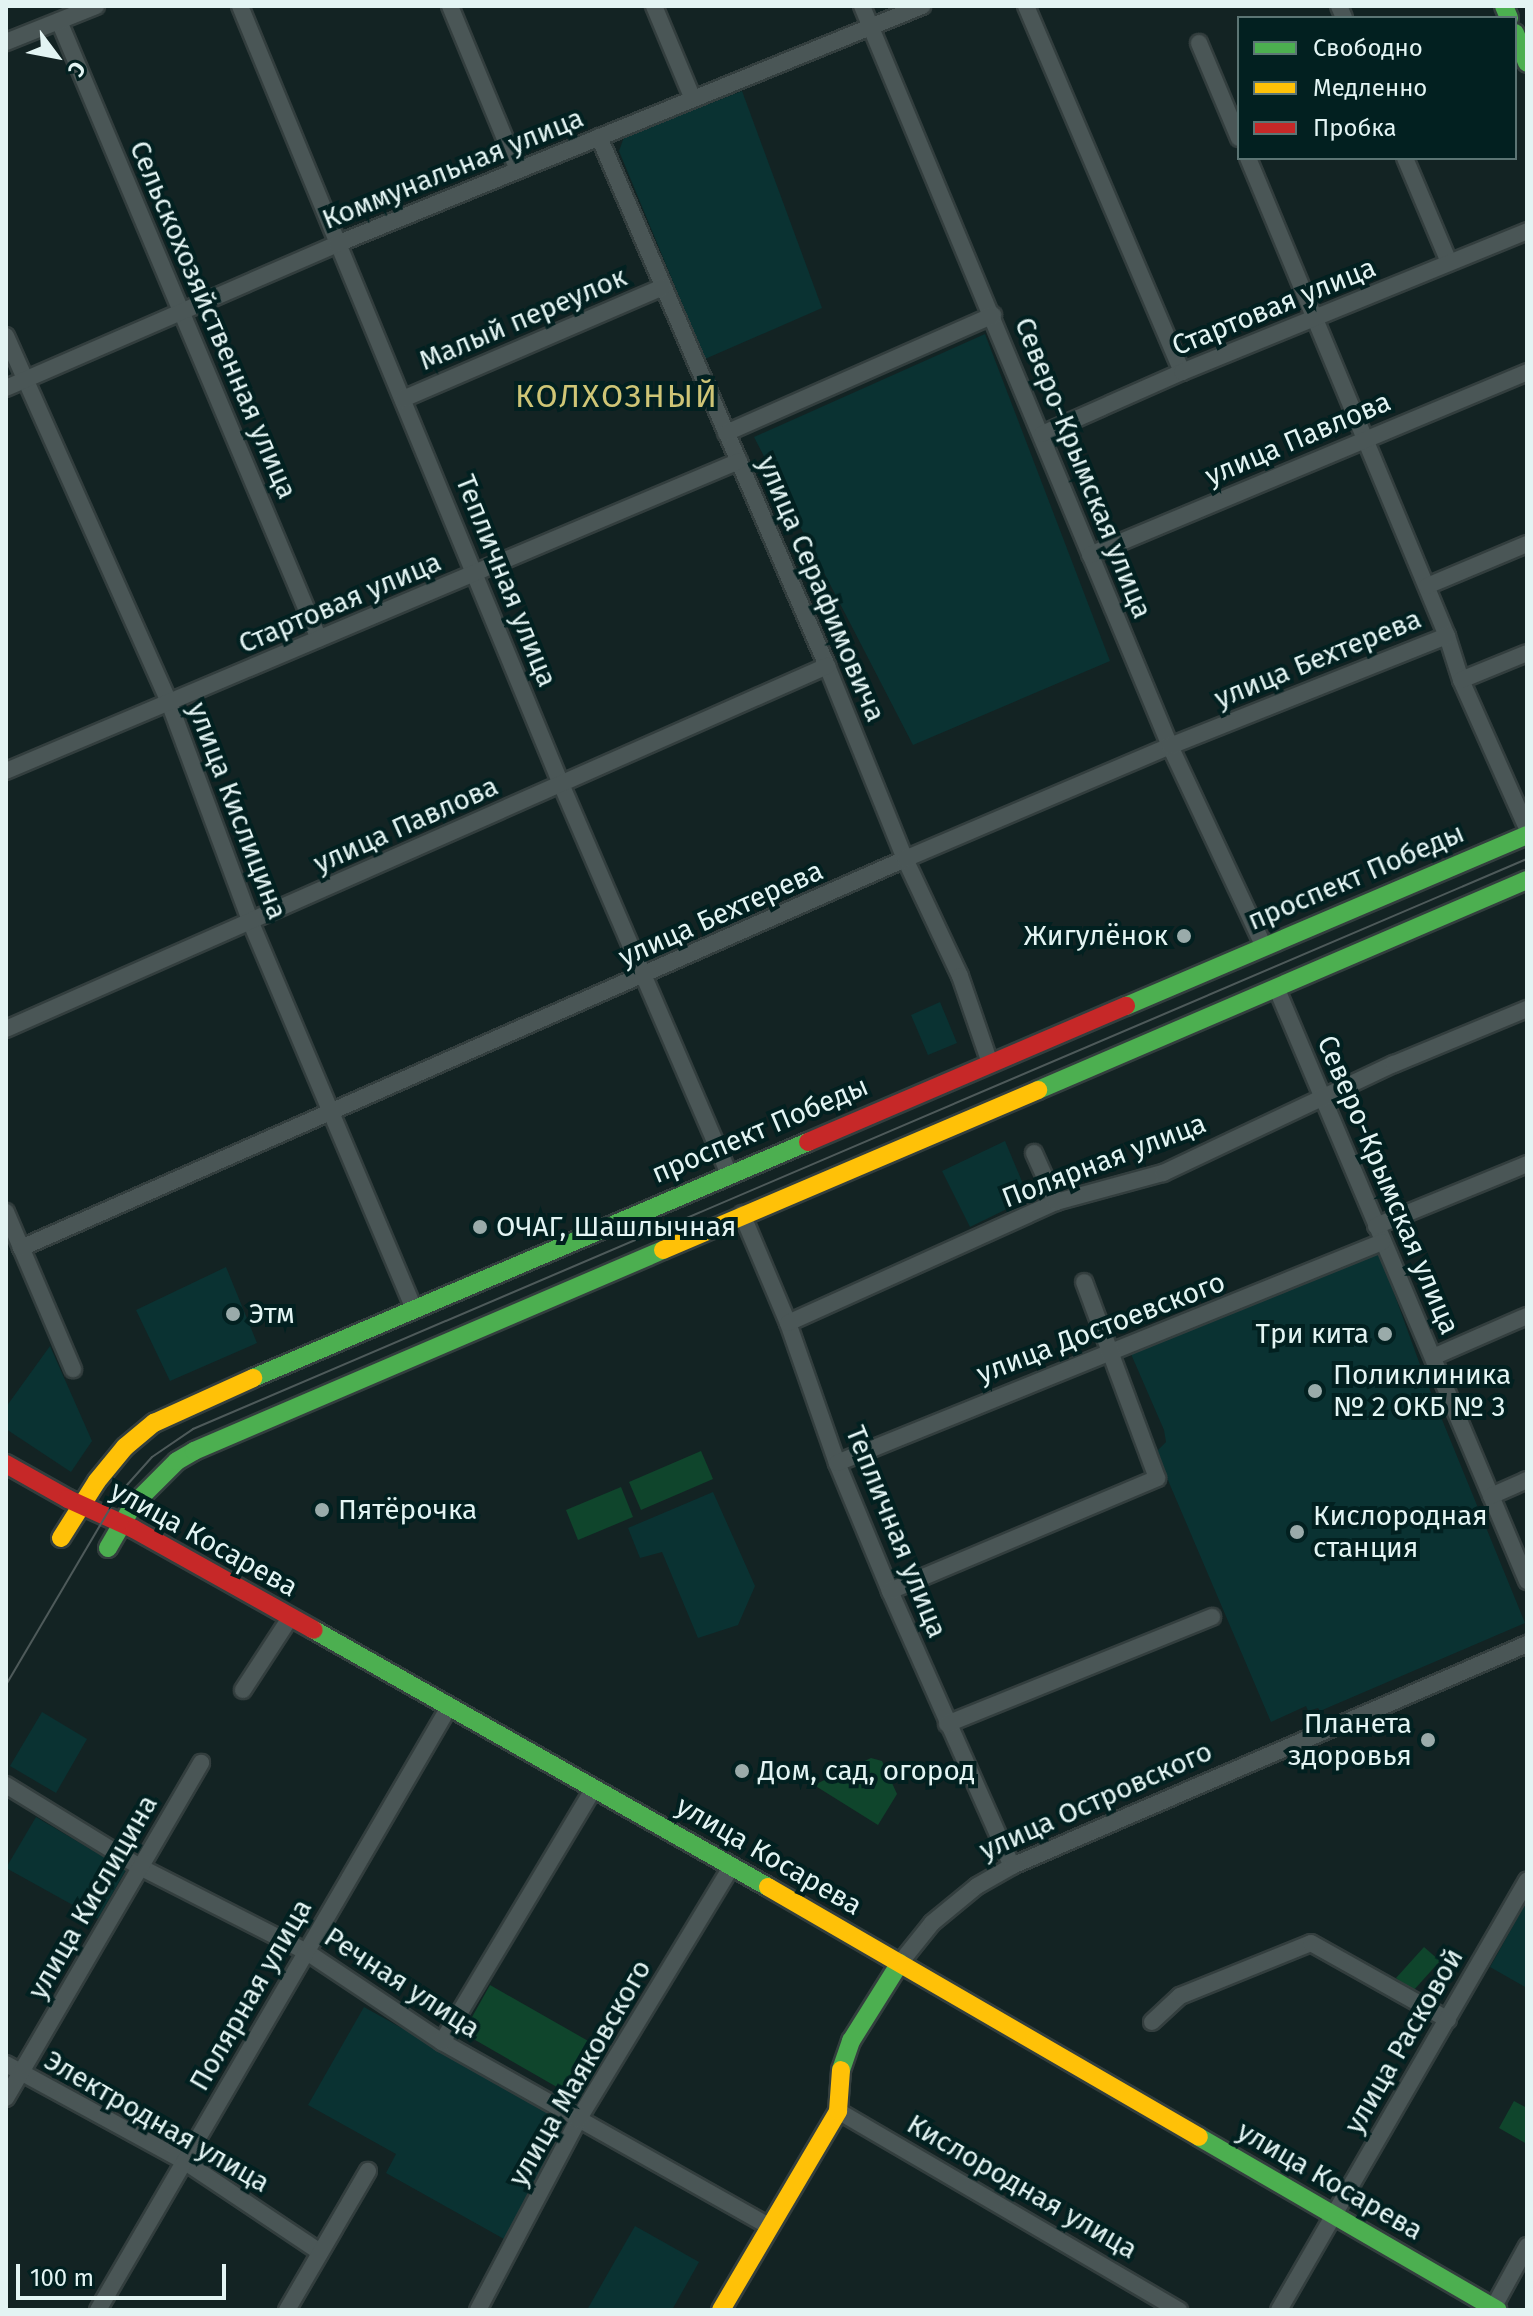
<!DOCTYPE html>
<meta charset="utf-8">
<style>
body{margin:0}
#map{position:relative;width:1533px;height:2316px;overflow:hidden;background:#132323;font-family:"Fira Sans",sans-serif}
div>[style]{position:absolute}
.built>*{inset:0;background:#0a3232}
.green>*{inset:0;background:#0f452c}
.roads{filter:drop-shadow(2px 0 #333e3e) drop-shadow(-2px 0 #333e3e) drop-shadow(0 2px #333e3e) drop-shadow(0 -2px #333e3e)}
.street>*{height:16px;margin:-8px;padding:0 8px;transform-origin:8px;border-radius:8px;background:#4a5656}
.fast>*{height:18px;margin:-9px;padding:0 9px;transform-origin:9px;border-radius:9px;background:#4caf50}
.slow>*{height:18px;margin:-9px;padding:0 9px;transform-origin:9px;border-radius:9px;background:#ffc107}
.jam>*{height:18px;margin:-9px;padding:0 9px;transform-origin:9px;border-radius:9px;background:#c62828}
.tram>*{height:2px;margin:-1px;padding:0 1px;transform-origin:1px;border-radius:1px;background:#4e5a5a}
.dots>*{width:22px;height:22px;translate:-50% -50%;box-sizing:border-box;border:4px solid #022020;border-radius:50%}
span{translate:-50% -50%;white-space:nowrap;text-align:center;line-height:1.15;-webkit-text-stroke:8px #022020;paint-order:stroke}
.street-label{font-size:28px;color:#e3f4f3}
.poi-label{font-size:28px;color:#e3f4f3}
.right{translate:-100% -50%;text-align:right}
.left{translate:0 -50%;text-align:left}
.quarter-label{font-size:32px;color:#cfc576;letter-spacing:2px}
.frame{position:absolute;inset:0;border:8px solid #e3f4f3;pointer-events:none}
.legend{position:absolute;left:1237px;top:16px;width:280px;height:144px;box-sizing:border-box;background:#022020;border:2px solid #5c7574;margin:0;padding:10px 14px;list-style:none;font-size:24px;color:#e3f4f3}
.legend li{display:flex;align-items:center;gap:16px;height:40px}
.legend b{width:40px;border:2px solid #5c7574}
.north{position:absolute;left:16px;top:16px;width:80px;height:80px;-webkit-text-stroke:6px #022020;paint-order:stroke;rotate:122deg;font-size:22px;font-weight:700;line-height:32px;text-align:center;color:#e3f4f3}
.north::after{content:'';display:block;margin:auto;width:28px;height:36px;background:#e3f4f3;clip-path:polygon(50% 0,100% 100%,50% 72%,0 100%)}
.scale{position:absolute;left:16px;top:2264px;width:210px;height:36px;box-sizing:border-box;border:4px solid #e3f4f3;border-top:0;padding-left:10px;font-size:24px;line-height:28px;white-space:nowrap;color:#e3f4f3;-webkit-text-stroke:6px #022020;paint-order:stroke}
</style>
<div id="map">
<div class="built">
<div style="clip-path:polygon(742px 91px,822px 308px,705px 359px,619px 151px,624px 137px)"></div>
<div style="clip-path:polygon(985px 334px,1110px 661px,913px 745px,754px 437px)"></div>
<div style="clip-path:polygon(940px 1002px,957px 1043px,928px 1055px,911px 1015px)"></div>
<div style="clip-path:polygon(1005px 1141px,1029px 1198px,970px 1227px,942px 1171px)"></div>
<div style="clip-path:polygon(1378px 1249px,1423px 1373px,1525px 1623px,1320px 1711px,1318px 1708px,1308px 1711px,1306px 1706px,1271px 1722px,1156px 1452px,1166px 1442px,1164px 1430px,1131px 1354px)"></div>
<div style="clip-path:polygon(226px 1267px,257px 1343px,170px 1381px,136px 1310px)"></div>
<div style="clip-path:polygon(50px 1346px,92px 1441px,71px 1472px,6px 1429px,6px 1407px)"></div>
<div style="clip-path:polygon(713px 1492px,755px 1586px,738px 1625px,698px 1638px,662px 1552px,640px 1558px,628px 1528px)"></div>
<div style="clip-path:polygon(42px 1712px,87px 1739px,56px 1793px,10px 1766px)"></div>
<div style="clip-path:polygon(36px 1817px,126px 1870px,98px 1919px,6px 1868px)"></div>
<div style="clip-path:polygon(1527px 1901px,1527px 1988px,1490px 1967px)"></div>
<div style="clip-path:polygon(364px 2007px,570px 2122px,504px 2239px,386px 2173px,396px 2154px,308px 2105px)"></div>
<div style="clip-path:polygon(635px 2226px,699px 2262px,672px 2310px,587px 2310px)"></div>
</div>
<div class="green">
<div style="clip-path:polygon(701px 1451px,713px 1479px,641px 1510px,629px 1482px)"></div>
<div style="clip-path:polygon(621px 1487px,633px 1517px,578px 1540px,566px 1510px)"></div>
<div style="clip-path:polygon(871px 1758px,882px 1761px,897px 1794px,878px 1825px,814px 1785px)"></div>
<div style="clip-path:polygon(1424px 1947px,1440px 1961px,1413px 1991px,1396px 1978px)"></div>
<div style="clip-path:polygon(490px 1985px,597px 2046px,569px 2094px,463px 2033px)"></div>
<div style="clip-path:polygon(1514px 2101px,1527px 2108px,1527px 2144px,1499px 2128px)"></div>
</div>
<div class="roads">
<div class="street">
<div style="left:240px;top:6px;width:842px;rotate:67.58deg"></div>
<div style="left:561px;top:784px;width:425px;rotate:66.7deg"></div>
<div style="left:450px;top:6px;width:178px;rotate:67.5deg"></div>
<div style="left:654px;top:6px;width:99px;rotate:67.3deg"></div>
<div style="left:862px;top:6px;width:802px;rotate:67.4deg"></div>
<div style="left:1170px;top:746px;width:222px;rotate:64.9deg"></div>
<div style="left:1026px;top:6px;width:398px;rotate:66.9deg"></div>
<div style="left:1339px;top:6px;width:13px;rotate:67deg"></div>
<div style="left:59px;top:21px;width:670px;rotate:67.18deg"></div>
<div style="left:6px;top:42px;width:97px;rotate:-21.8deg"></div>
<div style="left:1199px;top:43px;width:103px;rotate:67.2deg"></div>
<div style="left:599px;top:137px;width:576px;rotate:66.68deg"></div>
<div style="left:827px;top:666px;width:208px;rotate:68deg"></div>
<div style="left:905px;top:859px;width:129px;rotate:64.8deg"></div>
<div style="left:960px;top:976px;width:92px;rotate:71deg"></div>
<div style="left:1248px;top:158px;width:518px;rotate:67.4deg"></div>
<div style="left:1447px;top:636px;width:46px;rotate:72.3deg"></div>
<div style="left:1461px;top:680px;width:162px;rotate:66deg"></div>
<div style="left:1405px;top:158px;width:113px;rotate:67.1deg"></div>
<div style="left:6px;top:336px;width:404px;rotate:66deg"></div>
<div style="left:170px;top:705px;width:233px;rotate:69.6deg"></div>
<div style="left:251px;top:923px;width:418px;rotate:67.1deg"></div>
<div style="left:6px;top:388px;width:361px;rotate:-23.5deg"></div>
<div style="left:337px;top:244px;width:632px;rotate:-22.14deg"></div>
<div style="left:403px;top:399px;width:283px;rotate:-23.3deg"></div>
<div style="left:726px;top:433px;width:292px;rotate:-23.8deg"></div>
<div style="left:1042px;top:434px;width:153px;rotate:-23.9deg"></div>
<div style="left:1182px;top:372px;width:373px;rotate:-22.2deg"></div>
<div style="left:1090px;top:555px;width:474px;rotate:-22.7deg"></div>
<div style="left:1427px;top:586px;width:108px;rotate:-22.8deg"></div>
<div style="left:1461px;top:680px;width:71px;rotate:-22.2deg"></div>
<div style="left:6px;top:771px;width:796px;rotate:-22.92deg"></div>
<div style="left:1276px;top:987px;width:645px;rotate:67.09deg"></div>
<div style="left:6px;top:1029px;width:898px;rotate:-23.85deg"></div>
<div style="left:1034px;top:1153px;width:54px;rotate:65.8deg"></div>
<div style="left:6px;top:1212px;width:171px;rotate:66.9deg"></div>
<div style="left:742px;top:1214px;width:118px;rotate:67.1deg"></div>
<div style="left:788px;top:1323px;width:148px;rotate:70.7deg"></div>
<div style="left:837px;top:1463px;width:139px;rotate:67.5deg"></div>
<div style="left:890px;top:1591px;width:301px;rotate:66.1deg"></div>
<div style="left:1376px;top:1226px;width:163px;rotate:-22.3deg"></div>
<div style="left:21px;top:1248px;width:966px;rotate:-23.75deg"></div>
<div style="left:905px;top:859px;width:288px;rotate:-23.1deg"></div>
<div style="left:1170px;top:746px;width:298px;rotate:-21.7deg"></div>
<div style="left:788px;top:1323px;width:294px;rotate:-24.3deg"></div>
<div style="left:1056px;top:1202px;width:111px;rotate:-15.2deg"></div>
<div style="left:1163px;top:1173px;width:255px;rotate:-25.3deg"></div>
<div style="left:1394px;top:1064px;width:144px;rotate:-22.5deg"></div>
<div style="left:1433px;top:1357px;width:103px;rotate:-23.6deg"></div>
<div style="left:837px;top:1463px;width:588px;rotate:-22.07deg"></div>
<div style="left:1491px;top:1496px;width:39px;rotate:-24deg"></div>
<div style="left:890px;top:1591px;width:290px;rotate:-22.9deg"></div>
<div style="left:1157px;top:1478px;width:209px;rotate:-110.4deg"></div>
<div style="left:243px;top:1690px;width:86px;rotate:-56.9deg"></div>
<div style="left:947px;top:1724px;width:286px;rotate:-22deg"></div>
<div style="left:6px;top:1785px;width:157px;rotate:31.5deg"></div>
<div style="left:140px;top:1867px;width:187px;rotate:27deg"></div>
<div style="left:307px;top:1952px;width:162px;rotate:33.7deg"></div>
<div style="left:442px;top:2042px;width:377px;rotate:29.4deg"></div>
<div style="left:900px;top:1963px;width:51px;rotate:-51.3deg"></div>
<div style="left:932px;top:1923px;width:58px;rotate:-39.4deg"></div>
<div style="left:977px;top:1886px;width:40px;rotate:-29.7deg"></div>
<div style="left:1012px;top:1866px;width:561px;rotate:-23.32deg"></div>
<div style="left:1152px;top:2022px;width:38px;rotate:-43deg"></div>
<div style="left:1180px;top:1996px;width:141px;rotate:-22deg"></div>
<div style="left:1311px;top:1943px;width:157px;rotate:29.3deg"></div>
<div style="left:442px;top:2042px;width:294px;rotate:-59.1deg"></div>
<div style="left:6px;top:2064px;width:203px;rotate:28.6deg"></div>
<div style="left:184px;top:2161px;width:164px;rotate:33.8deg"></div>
<div style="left:6px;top:2098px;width:388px;rotate:-59.8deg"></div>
<div style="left:838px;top:2111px;width:395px;rotate:30.3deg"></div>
<div style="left:98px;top:2310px;width:698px;rotate:-59.8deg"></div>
<div style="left:287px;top:2310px;width:161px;rotate:-59.8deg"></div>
<div style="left:478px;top:2310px;width:215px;rotate:-62.2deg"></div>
<div style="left:578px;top:2120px;width:297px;rotate:-58.8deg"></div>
<div style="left:1279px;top:2310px;width:496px;rotate:-60deg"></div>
<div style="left:1492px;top:2310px;width:73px;rotate:-61.3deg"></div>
</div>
<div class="fast">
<div style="left:1504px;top:6px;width:13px;rotate:67deg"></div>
<div style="left:1515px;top:33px;width:32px;rotate:68deg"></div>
<div style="left:1126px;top:1006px;width:436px;rotate:-23.1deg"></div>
<div style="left:1038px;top:1090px;width:532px;rotate:-23.24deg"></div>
<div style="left:253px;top:1378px;width:603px;rotate:-23.04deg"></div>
<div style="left:108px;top:1548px;width:50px;rotate:-59.8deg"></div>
<div style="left:133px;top:1505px;width:62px;rotate:-45deg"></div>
<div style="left:177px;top:1461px;width:20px;rotate:-30deg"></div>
<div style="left:194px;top:1451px;width:510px;rotate:-23.2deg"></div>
<div style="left:314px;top:1630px;width:522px;rotate:29.51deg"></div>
<div style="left:841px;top:2070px;width:31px;rotate:-71deg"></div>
<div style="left:851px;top:2041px;width:92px;rotate:-57.9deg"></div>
<div style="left:1199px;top:2137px;width:345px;rotate:30.1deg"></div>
</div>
<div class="slow">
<div style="left:663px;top:1250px;width:408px;rotate:-23.1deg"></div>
<div style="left:61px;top:1538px;width:67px;rotate:-57.7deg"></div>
<div style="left:97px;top:1481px;width:44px;rotate:-50.5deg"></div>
<div style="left:125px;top:1447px;width:38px;rotate:-40deg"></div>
<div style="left:154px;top:1423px;width:109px;rotate:-24.4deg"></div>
<div style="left:768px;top:1887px;width:498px;rotate:30.1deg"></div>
<div style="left:721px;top:2310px;width:231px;rotate:-59.5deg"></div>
<div style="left:838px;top:2111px;width:41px;rotate:-85.8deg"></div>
</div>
<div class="jam">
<div style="left:808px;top:1142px;width:346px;rotate:-23.2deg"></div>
<div style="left:6px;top:1464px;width:71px;rotate:29.4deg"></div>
<div style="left:68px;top:1499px;width:72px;rotate:24.4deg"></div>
<div style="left:134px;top:1529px;width:206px;rotate:29.3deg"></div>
</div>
</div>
<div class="tram">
<div style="left:6px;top:1685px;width:221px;rotate:-59.5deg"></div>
<div style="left:118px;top:1495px;width:51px;rotate:-48.2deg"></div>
<div style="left:152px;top:1457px;width:50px;rotate:-34.3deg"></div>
<div style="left:193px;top:1429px;width:1451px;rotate:-23.14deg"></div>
</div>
<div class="dots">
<div style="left:1184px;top:936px;background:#9aabaa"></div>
<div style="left:480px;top:1227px;background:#9aabaa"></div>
<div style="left:233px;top:1314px;background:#9aabaa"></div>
<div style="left:1385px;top:1334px;background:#9aabaa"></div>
<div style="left:1315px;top:1391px;background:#9aabaa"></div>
<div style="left:322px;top:1510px;background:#9aabaa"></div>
<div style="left:1297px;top:1532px;background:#9aabaa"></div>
<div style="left:1428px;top:1740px;background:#9aabaa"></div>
<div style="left:742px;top:1771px;background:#9aabaa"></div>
</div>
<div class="street-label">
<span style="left:453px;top:169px;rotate:-22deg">Коммунальная улица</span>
<span style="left:1274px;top:307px;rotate:-22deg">Стартовая улица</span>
<span style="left:523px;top:319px;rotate:-23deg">Малый переулок</span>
<span style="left:213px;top:320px;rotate:67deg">Сельскохозяйственная улица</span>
<span style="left:1298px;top:439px;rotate:-23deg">улица Павлова</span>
<span style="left:1083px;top:468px;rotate:68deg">Северо-Крымская улица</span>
<span style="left:506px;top:581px;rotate:68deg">Тепличная улица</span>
<span style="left:821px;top:589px;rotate:67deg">улица Серафимовича</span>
<span style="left:340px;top:603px;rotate:-23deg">Стартовая улица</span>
<span style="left:1318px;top:659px;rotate:-22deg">улица Бехтерева</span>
<span style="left:237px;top:811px;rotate:69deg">улица Кислицина</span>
<span style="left:406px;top:825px;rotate:-24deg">улица Павлова</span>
<span style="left:1356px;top:877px;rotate:-23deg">проспект Победы</span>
<span style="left:721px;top:914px;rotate:-24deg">улица Бехтерева</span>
<span style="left:760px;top:1130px;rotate:-23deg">проспект Победы</span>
<span style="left:1104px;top:1161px;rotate:-21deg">Полярная улица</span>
<span style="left:1388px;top:1185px;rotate:67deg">Северо-Крымская улица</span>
<span style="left:1101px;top:1328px;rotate:-21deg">улица Достоевского</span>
<span style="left:896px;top:1532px;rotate:68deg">Тепличная улица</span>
<span style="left:204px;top:1539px;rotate:29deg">улица Косарева</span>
<span style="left:1096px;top:1801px;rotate:-24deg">улица Островского</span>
<span style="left:769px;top:1856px;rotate:30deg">улица Косарева</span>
<span style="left:93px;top:1897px;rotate:-60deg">улица Кислицина</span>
<span style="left:402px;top:1983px;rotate:33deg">Речная улица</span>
<span style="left:251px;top:1995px;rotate:-60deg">Полярная улица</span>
<span style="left:1404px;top:2041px;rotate:-60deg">улица Расковой</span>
<span style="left:580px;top:2073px;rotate:-60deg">улица Маяковского</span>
<span style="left:157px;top:2122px;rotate:30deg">Электродная улица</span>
<span style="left:1330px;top:2181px;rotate:30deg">улица Косарева</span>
<span style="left:1022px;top:2187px;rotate:30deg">Кислородная улица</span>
</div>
<div class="poi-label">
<span class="right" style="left:1168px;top:936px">Жигулёнок</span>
<span class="left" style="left:496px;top:1227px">ОЧАГ, Шашлычная</span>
<span class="left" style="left:249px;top:1314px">Этм</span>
<span class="right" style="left:1369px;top:1334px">Три кита</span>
<span class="left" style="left:1333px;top:1391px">Поликлиника<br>№ 2 ОКБ № 3</span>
<span class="left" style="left:338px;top:1510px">Пятёрочка</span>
<span class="left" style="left:1313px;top:1532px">Кислородная<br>станция</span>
<span class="right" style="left:1412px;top:1740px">Планета<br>здоровья</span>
<span class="left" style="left:758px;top:1771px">Дом, сад, огород</span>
</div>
<div class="quarter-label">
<span style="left:617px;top:396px">КОЛХОЗНЫЙ</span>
</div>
<div class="frame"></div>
<ul class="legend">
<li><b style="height:10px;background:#4caf50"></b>Свободно</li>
<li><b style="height:10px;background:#ffc107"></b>Медленно</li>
<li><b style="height:10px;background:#c62828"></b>Пробка</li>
</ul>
<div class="north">С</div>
<div class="scale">100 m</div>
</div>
